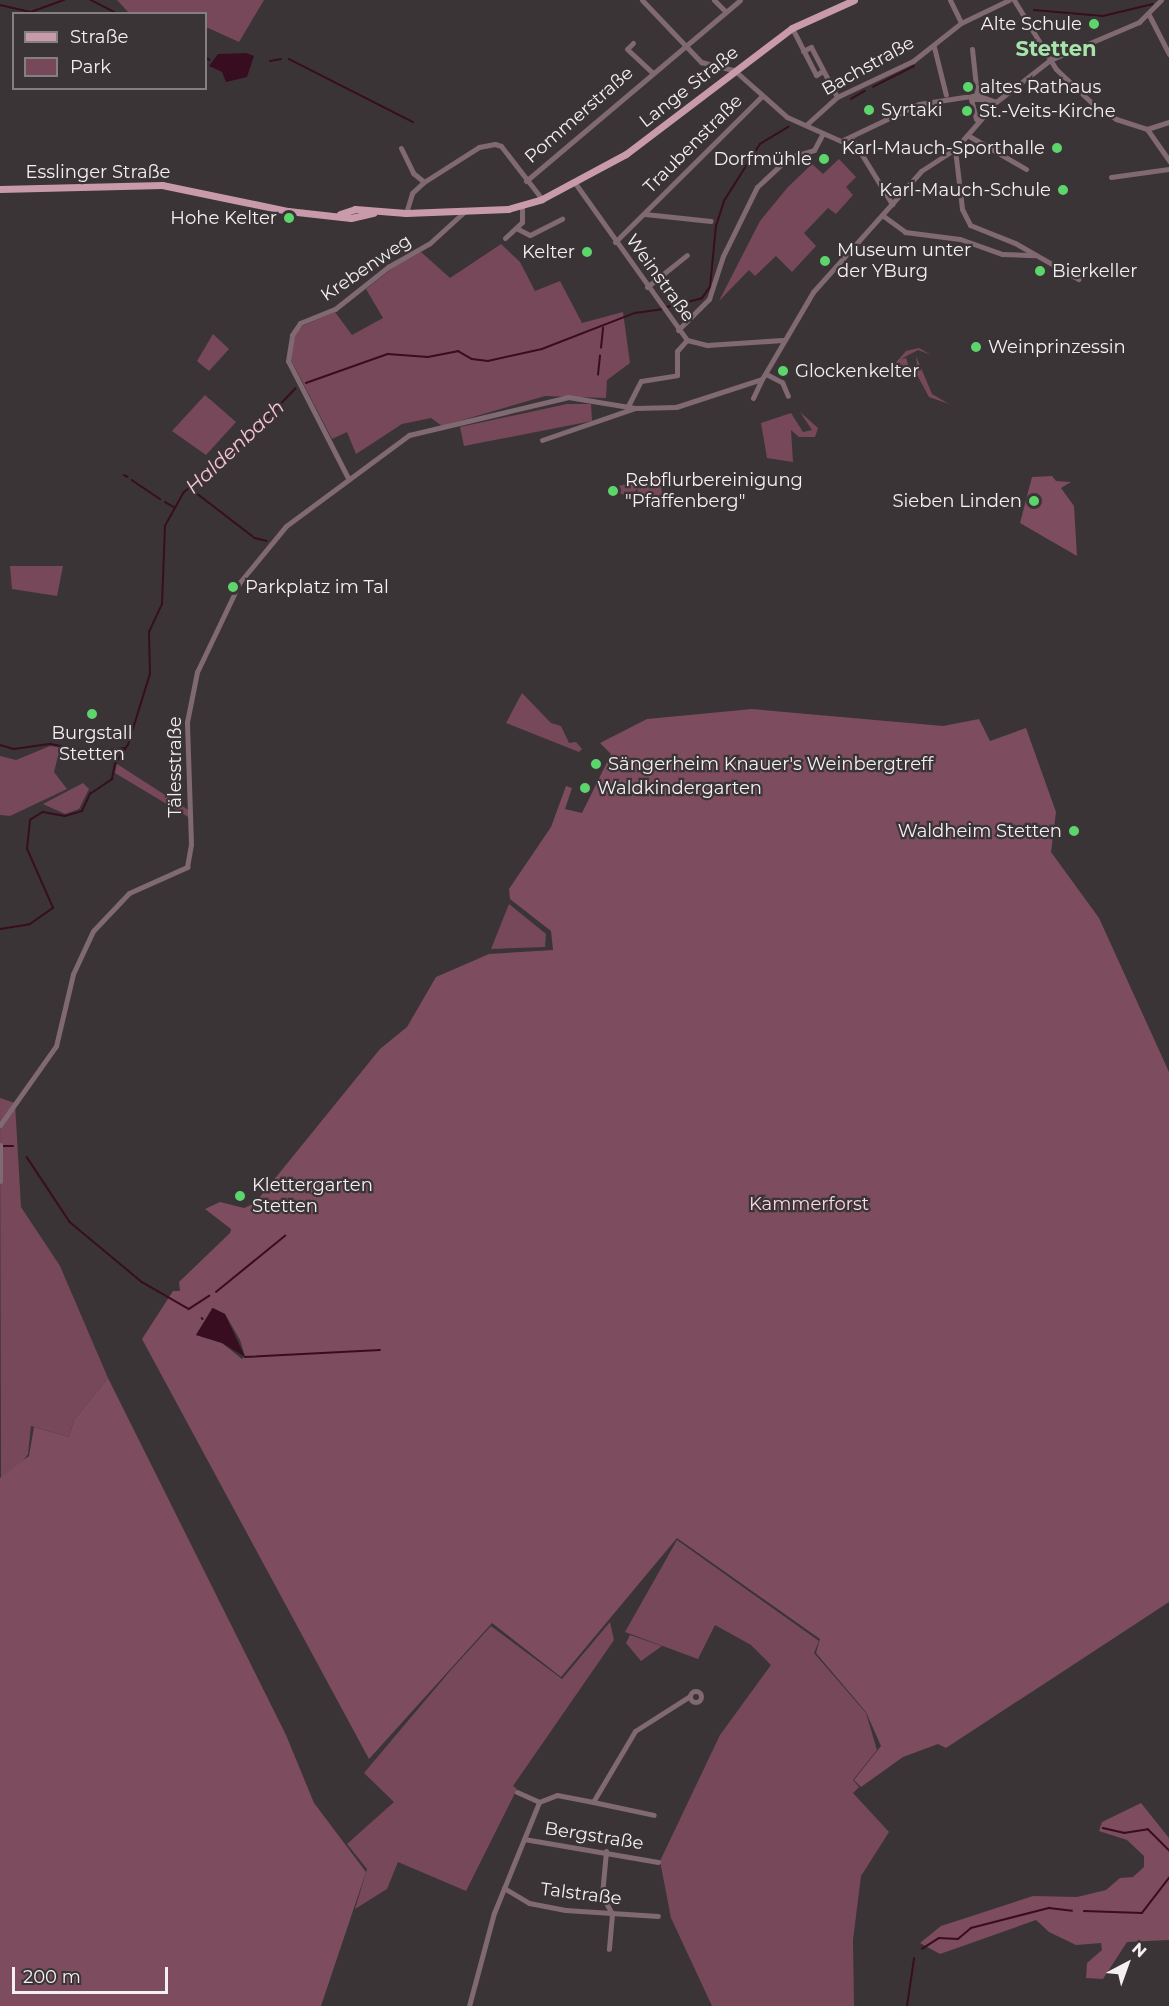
<!DOCTYPE html>
<meta charset="utf-8">
<style>
body{margin:0}
#map{position:relative;width:1169px;height:2006px;overflow:hidden;background:#3a3436;font-family:Montserrat,sans-serif}
div>[style]{position:absolute}
.green>*{inset:0;background:#77485a}
.forest>*{inset:0;background:#7d4c5e}
.water>*{inset:0;background:#380d20}
.stream>*{height:1.5px;margin:-0.75px;padding:0 0.75px;transform-origin:0.75px;border-radius:0.75px;background:#380d20}
.minor>*{height:5px;margin:-2.5px;padding:0 2.5px;transform-origin:2.5px;border-radius:2.5px;background:#806970}
.minor>.ring{margin:-2.5px;padding:0;box-sizing:content-box;background:none;border:5px solid #806970;border-radius:50%}
.major>*{height:7px;margin:-3.5px;padding:0 3.5px;transform-origin:3.5px;border-radius:3.5px;background:#c99aaa}
.dots>*{width:16px;height:16px;translate:-50% -50%;box-sizing:border-box;border:3px solid #3a3436;border-radius:50%}
span{translate:-50% -50%;white-space:nowrap;text-align:center;line-height:1.15;-webkit-text-stroke:4.5px #3a3436;paint-order:stroke}
.poi-label{font-size:18px;color:#f4eff1}
.right{translate:-100% -50%;text-align:right}
.left{translate:0 -50%;text-align:left}
.street-label{font-size:18px;color:#f4eff1}
.park-label{font-size:18px;color:#fad8e3}
.water-label{font-size:20px;color:#f6c4d5;font-style:italic}
.quarter-label{font-size:21px;color:#a7e4ab;font-weight:700}
.legend{position:absolute;left:12px;top:12px;width:195px;height:78px;box-sizing:border-box;background:#3a3436;border:2px solid #847f81;margin:0;padding:8px 10px;list-style:none;font-size:18px;color:#f4eff1}
.legend li{display:flex;align-items:center;gap:12px;height:30px}
.legend b{width:30px;border:2px solid #847f81}
.north{position:absolute;left:1097px;top:1934px;width:60px;height:60px;-webkit-text-stroke:4px #3a3436;paint-order:stroke;rotate:41deg;font-size:16px;font-weight:700;line-height:24px;text-align:center;color:#f4eff1}
.north::after{content:'';display:block;margin:auto;width:21px;height:27px;background:#f4eff1;clip-path:polygon(50% 0,100% 100%,50% 72%,0 100%)}
.scale{position:absolute;left:12px;top:1967px;width:156px;height:27px;box-sizing:border-box;border:3px solid #f4eff1;border-top:0;padding-left:8px;font-size:18px;line-height:21px;white-space:nowrap;color:#f4eff1;-webkit-text-stroke:4px #3a3436;paint-order:stroke}
</style>
<div id="map">
<div class="green">
<div style="clip-path:polygon(117px 0,264px 0,239px 42px,206px 27px,206px 14px,129px 13px)"></div>
<div style="clip-path:polygon(839px 159px,856px 177px,846px 187px,853px 195px,836px 214px,828px 208px,804px 233px,816px 246px,792px 272px,776px 256px,755px 276px,749px 270px,719px 301px,760px 221px,788px 187px,812px 164px,823px 174px)"></div>
<div style="clip-path:polygon(501px 244px,520px 262px,535px 291px,560px 281px,582px 323px,623px 312px,630px 363px,607px 380px,606px 398px,545px 396px,442px 426px,431px 418px,402px 424px,356px 454px,347px 432px,332px 439px,291px 360px,294px 336px,302px 326px,335px 312px,352px 335px,383px 318px,366px 289px,395px 266px,421px 252px,450px 278px)"></div>
<div style="clip-path:polygon(213px 334px,229px 349px,209px 371px,197px 361px)"></div>
<div style="clip-path:polygon(919px 348px,931px 355px,918px 350px,901px 359px,906px 358px,909px 367px,917px 365px,916px 356px,932px 394px,949px 404px,929px 397px,916px 373px,897px 374px,892px 367px,906px 351px)"></div>
<div style="clip-path:polygon(205px 395px,236px 422px,206px 455px,172px 431px)"></div>
<div style="clip-path:polygon(567px 404px,591px 404px,592px 421px,464px 446px,460px 427px)"></div>
<div style="clip-path:polygon(800px 412px,818px 428px,815px 437px,799px 437px,791px 430px,793px 462px,767px 458px,761px 423px,791px 413px,803px 432px,812px 430px)"></div>
<div style="clip-path:polygon(661px 474px,662px 501px,610px 492px,612px 488px)"></div>
<div style="clip-path:polygon(10px 566px,63px 566px,57px 596px,12px 589px)"></div>
<div style="clip-path:polygon(522px 693px,551px 723px,561px 726px,569px 743px,576px 742px,582px 749px,579px 752px,506px 723px)"></div>
<div style="clip-path:polygon(50px 746px,69px 749px,59px 752px,54px 772px,67px 789px,10px 816px,0 815px,0 756px,16px 760px)"></div>
<div style="clip-path:polygon(117px 764px,190px 811px,190px 818px,115px 773px)"></div>
<div style="clip-path:polygon(83px 783px,89px 789px,79px 809px,65px 814px,43px 804px)"></div>
<div style="clip-path:polygon(509px 904px,546px 934px,545px 947px,491px 949px)"></div>
<div style="clip-path:polygon(0 1098px,15px 1103px,21px 1207px,60px 1266px,108px 1378px,74px 1420px,69px 1437px,31px 1426px,28px 1454px,17px 1470px,1px 1479px)"></div>
<div style="clip-path:polygon(677px 1540px,819px 1641px,814px 1653px,866px 1713px,877px 1750px,853px 1780px,859px 1787px,853px 1793px,889px 1832px,861px 1876px,853px 1940px,854px 2006px,712px 2006px,671px 1918px,660px 1861px,720px 1735px,771px 1665px,751px 1645px,715px 1625px,698px 1659px,625px 1632px)"></div>
<div style="clip-path:polygon(610px 1622px,614px 1640px,513px 1786px,517px 1789px,466px 1891px,398px 1862px,387px 1889px,355px 1909px,367px 1869px,347px 1844px,394px 1802px,364px 1773px,450px 1671px,491px 1626px,562px 1679px)"></div>
<div style="clip-path:polygon(630px 1635px,662px 1646px,641px 1661px,626px 1643px)"></div>
</div>
<div class="forest">
<div style="clip-path:polygon(1052px 476px,1056px 481px,1071px 482px,1061px 488px,1074px 506px,1077px 556px,1020px 523px,1032px 477px)"></div>
<div style="clip-path:polygon(evenodd,752px 709px,943px 726px,979px 719px,990px 741px,1026px 728px,1056px 812px,1051px 852px,1099px 918px,1169px 1072px,1169px 1602px,946px 1748px,938px 1744px,903px 1757px,861px 1787px,854px 1780px,881px 1746px,866px 1712px,816px 1653px,820px 1639px,677px 1538px,561px 1677px,492px 1623px,369px 1759px,142px 1339px,173px 1291px,180px 1291px,179px 1282px,230px 1233px,231px 1229px,205px 1209px,220px 1202px,244px 1208px,255px 1203px,380px 1049px,407px 1027px,436px 977px,489px 954px,553px 950px,551px 931px,510px 899px,509px 889px,551px 827px,566px 786px,572px 788px,565px 809px,582px 813px,611px 754px,600px 743px,647px 719px,752px 709px,212px 1308px,225px 1314px,240px 1340px,245px 1356px,242px 1359px,222px 1343px,196px 1335px,212px 1308px)"></div>
<div style="clip-path:polygon(108px 1378px,286px 1735px,314px 1803px,366px 1872px,321px 2006px,0 2006px,0 1478px,29px 1456px,34px 1427px,69px 1437px,74px 1420px)"></div>
<div style="clip-path:polygon(1141px 1803px,1169px 1838px,1169px 1940px,1127px 1942px,1103px 1979px,1086px 1978px,1087px 1963px,1102px 1950px,1101px 1943px,1076px 1945px,1049px 1932px,1036px 1920px,940px 1954px,920px 1943px,941px 1926px,1033px 1896px,1077px 1897px,1106px 1890px,1120px 1878px,1133px 1877px,1144px 1867px,1144px 1856px,1127px 1840px,1099px 1831px,1102px 1822px)"></div>
</div>
<div class="water">
<div style="clip-path:polygon(246px 53px,254px 56px,247px 77px,226px 82px,222px 72px,209px 66px,218px 54px)"></div>
<div style="clip-path:polygon(213px 1308px,225px 1314px,245px 1357px,222px 1343px,196px 1335px)"></div>
</div>
<div class="stream">
<div style="left:91px;top:0;width:31px;rotate:27deg"></div>
<div style="left:0;top:5px;width:32px;rotate:13deg"></div>
<div style="left:31px;top:12px;width:35px;rotate:-20deg"></div>
<div style="left:1034px;top:10px;width:69px;rotate:5deg"></div>
<div style="left:1103px;top:16px;width:51px;rotate:-13.5deg"></div>
<div style="left:206px;top:58px;width:4px;rotate:27deg"></div>
<div style="left:289px;top:59px;width:139px;rotate:26.9deg"></div>
<div style="left:270px;top:61px;width:11px;rotate:-10deg"></div>
<div style="left:873px;top:87px;width:46px;rotate:-27.1deg"></div>
<div style="left:851px;top:99px;width:16px;rotate:-30deg"></div>
<div style="left:667px;top:307px;width:36px;rotate:-14deg"></div>
<div style="left:702px;top:298px;width:14px;rotate:-54deg"></div>
<div style="left:710px;top:287px;width:61px;rotate:-84.4deg"></div>
<div style="left:716px;top:226px;width:26px;rotate:-72deg"></div>
<div style="left:724px;top:201px;width:67px;rotate:-57.7deg"></div>
<div style="left:760px;top:144px;width:33px;rotate:-31deg"></div>
<div style="left:601px;top:348px;width:20px;rotate:-84deg"></div>
<div style="left:598px;top:375px;width:19px;rotate:-84deg"></div>
<div style="left:306px;top:383px;width:87px;rotate:-19.5deg"></div>
<div style="left:388px;top:354px;width:40px;rotate:4.3deg"></div>
<div style="left:428px;top:357px;width:31px;rotate:-11deg"></div>
<div style="left:458px;top:351px;width:16px;rotate:30deg"></div>
<div style="left:472px;top:359px;width:16px;rotate:7deg"></div>
<div style="left:488px;top:361px;width:55px;rotate:-12.5deg"></div>
<div style="left:542px;top:349px;width:100px;rotate:-21.2deg"></div>
<div style="left:635px;top:313px;width:27px;rotate:-8deg"></div>
<div style="left:124px;top:475px;width:4px;rotate:27deg"></div>
<div style="left:132px;top:480px;width:34px;rotate:34deg"></div>
<div style="left:190px;top:488px;width:82px;rotate:37.6deg"></div>
<div style="left:255px;top:538px;width:12px;rotate:14deg"></div>
<div style="left:165px;top:502px;width:10px;rotate:29deg"></div>
<div style="left:0;top:745px;width:15px;rotate:16deg"></div>
<div style="left:14px;top:749px;width:37px;rotate:-8deg"></div>
<div style="left:51px;top:744px;width:43px;rotate:10.8deg"></div>
<div style="left:93px;top:752px;width:32px;rotate:-7deg"></div>
<div style="left:0;top:929px;width:30px;rotate:-9deg"></div>
<div style="left:30px;top:924px;width:28px;rotate:-35deg"></div>
<div style="left:53px;top:908px;width:64px;rotate:-113.8deg"></div>
<div style="left:27px;top:849px;width:29px;rotate:-84deg"></div>
<div style="left:30px;top:820px;width:15px;rotate:-32deg"></div>
<div style="left:43px;top:812px;width:22px;rotate:10deg"></div>
<div style="left:65px;top:816px;width:18px;rotate:-16deg"></div>
<div style="left:82px;top:811px;width:19px;rotate:-65deg"></div>
<div style="left:90px;top:794px;width:27px;rotate:-34deg"></div>
<div style="left:112px;top:779px;width:15px;rotate:-79deg"></div>
<div style="left:115px;top:764px;width:23px;rotate:-56deg"></div>
<div style="left:128px;top:745px;width:74px;rotate:-72.8deg"></div>
<div style="left:150px;top:674px;width:42px;rotate:-91.4deg"></div>
<div style="left:149px;top:632px;width:31px;rotate:-65deg"></div>
<div style="left:162px;top:604px;width:78px;rotate:-87.8deg"></div>
<div style="left:165px;top:526px;width:38px;rotate:-61deg"></div>
<div style="left:183px;top:493px;width:72px;rotate:-39.4deg"></div>
<div style="left:239px;top:447px;width:81px;rotate:-46deg"></div>
<div style="left:2px;top:1146px;width:11px"></div>
<div style="left:27px;top:1157px;width:78px;rotate:56.5deg"></div>
<div style="left:70px;top:1222px;width:94px;rotate:39.8deg"></div>
<div style="left:142px;top:1282px;width:54px;rotate:29.9deg"></div>
<div style="left:189px;top:1309px;width:24px;rotate:-33deg"></div>
<div style="left:216px;top:1292px;width:89px;rotate:-39.1deg"></div>
<div style="left:202px;top:1318px;width:1px;rotate:45deg"></div>
<div style="left:245px;top:1357px;width:135px;rotate:-3deg"></div>
<div style="left:1103px;top:1828px;width:22px;rotate:13deg"></div>
<div style="left:1124px;top:1833px;width:24px;rotate:-9deg"></div>
<div style="left:1148px;top:1829px;width:30px;rotate:45deg"></div>
<div style="left:1084px;top:1911px;width:58px;rotate:2deg"></div>
<div style="left:1142px;top:1913px;width:44px;rotate:-52.4deg"></div>
<div style="left:922px;top:1949px;width:20px;rotate:-33deg"></div>
<div style="left:939px;top:1938px;width:19px;rotate:3deg"></div>
<div style="left:958px;top:1939px;width:17px;rotate:-40deg"></div>
<div style="left:971px;top:1928px;width:81px;rotate:-14.4deg"></div>
<div style="left:1049px;top:1908px;width:23px;rotate:7deg"></div>
<div style="left:907px;top:2006px;width:48px;rotate:-81.5deg"></div>
</div>
<div class="minor">
<div style="left:642px;top:0;width:86px;rotate:46.4deg"></div>
<div style="left:701px;top:62px;width:34px;rotate:14deg"></div>
<div style="left:734px;top:70px;width:71px;rotate:41.6deg"></div>
<div style="left:787px;top:117px;width:59px;rotate:24deg"></div>
<div style="left:841px;top:141px;width:86px;rotate:-25.4deg"></div>
<div style="left:919px;top:104px;width:59px;rotate:-8.8deg"></div>
<div style="left:977px;top:95px;width:20px;rotate:20deg"></div>
<div style="left:714px;top:0;width:16px;rotate:45deg"></div>
<div style="left:950px;top:0;width:25px;rotate:64deg"></div>
<div style="left:1014px;top:0;width:81px;rotate:58.7deg"></div>
<div style="left:1056px;top:69px;width:52px;rotate:43.5deg"></div>
<div style="left:1094px;top:105px;width:26px;rotate:32deg"></div>
<div style="left:1116px;top:119px;width:33px;rotate:18deg"></div>
<div style="left:1147px;top:129px;width:39px;rotate:55deg"></div>
<div style="left:1149px;top:15px;width:44px;rotate:62.9deg"></div>
<div style="left:792px;top:28px;width:53px;rotate:62.9deg"></div>
<div style="left:816px;top:75px;width:8px;rotate:-30deg"></div>
<div style="left:633px;top:43px;width:8px;rotate:135deg"></div>
<div style="left:627px;top:49px;width:34px;rotate:43deg"></div>
<div style="left:934px;top:47px;width:49px;rotate:76deg"></div>
<div style="left:972px;top:49px;width:46px;rotate:83.8deg"></div>
<div style="left:803px;top:51px;width:9px;rotate:-27deg"></div>
<div style="left:811px;top:47px;width:56px;rotate:62.5deg"></div>
<div style="left:971px;top:99px;width:10px"></div>
<div style="left:981px;top:99px;width:11px;rotate:15deg"></div>
<div style="left:992px;top:102px;width:23px;rotate:133deg"></div>
<div style="left:976px;top:119px;width:21px;rotate:-104deg"></div>
<div style="left:806px;top:125px;width:42px;rotate:-42.1deg"></div>
<div style="left:837px;top:97px;width:84px;rotate:-25.3deg"></div>
<div style="left:913px;top:61px;width:61px;rotate:-38.4deg"></div>
<div style="left:961px;top:23px;width:53px;rotate:-25.6deg"></div>
<div style="left:1147px;top:129px;width:23px;rotate:-18deg"></div>
<div style="left:969px;top:136px;width:66px;rotate:30.1deg"></div>
<div style="left:851px;top:137px;width:79px;rotate:58.5deg"></div>
<div style="left:401px;top:148px;width:28px;rotate:64deg"></div>
<div style="left:413px;top:173px;width:14px;rotate:39deg"></div>
<div style="left:955px;top:149px;width:60px;rotate:83.3deg"></div>
<div style="left:962px;top:209px;width:18px;rotate:63deg"></div>
<div style="left:970px;top:225px;width:48px;rotate:21.8deg"></div>
<div style="left:1015px;top:243px;width:73px;rotate:29.7deg"></div>
<div style="left:1111px;top:177px;width:59px;rotate:-7.9deg"></div>
<div style="left:526px;top:181px;width:280px;rotate:-40.2deg"></div>
<div style="left:575px;top:183px;width:193px;rotate:54.5deg"></div>
<div style="left:687px;top:340px;width:21px;rotate:14deg"></div>
<div style="left:707px;top:345px;width:76px;rotate:-3.8deg"></div>
<div style="left:406px;top:213px;width:21px;rotate:-73deg"></div>
<div style="left:412px;top:193px;width:16px;rotate:-43deg"></div>
<div style="left:424px;top:182px;width:65px;rotate:-32.5deg"></div>
<div style="left:479px;top:147px;width:16px;rotate:-11deg"></div>
<div style="left:495px;top:144px;width:6px;rotate:18deg"></div>
<div style="left:501px;top:146px;width:67px;rotate:52.3deg"></div>
<div style="left:645px;top:214px;width:66px;rotate:6.1deg"></div>
<div style="left:882px;top:215px;width:29px;rotate:36deg"></div>
<div style="left:905px;top:232px;width:55px;rotate:7.3deg"></div>
<div style="left:960px;top:239px;width:45px;rotate:19.7deg"></div>
<div style="left:1002px;top:254px;width:33px;rotate:2deg"></div>
<div style="left:518px;top:229px;width:13px;rotate:27deg"></div>
<div style="left:530px;top:235px;width:36px;rotate:-27deg"></div>
<div style="left:505px;top:238px;width:23px;rotate:-43deg"></div>
<div style="left:522px;top:222px;width:15px;rotate:-90deg"></div>
<div style="left:615px;top:242px;width:207px;rotate:-44.8deg"></div>
<div style="left:647px;top:287px;width:51px;rotate:-38.7deg"></div>
<div style="left:678px;top:330px;width:44px;rotate:-45deg"></div>
<div style="left:709px;top:299px;width:45px;rotate:-72deg"></div>
<div style="left:723px;top:256px;width:77px;rotate:-63.8deg"></div>
<div style="left:757px;top:187px;width:42px;rotate:-43.1deg"></div>
<div style="left:788px;top:158px;width:27px;rotate:-17deg"></div>
<div style="left:814px;top:150px;width:19px;rotate:-62deg"></div>
<div style="left:766px;top:374px;width:18px;rotate:27deg"></div>
<div style="left:782px;top:382px;width:15px;rotate:67deg"></div>
<div style="left:753px;top:398px;width:21px;rotate:-65deg"></div>
<div style="left:628px;top:406px;width:28px;rotate:-63deg"></div>
<div style="left:641px;top:381px;width:36px;rotate:-9deg"></div>
<div style="left:677px;top:375px;width:24px;rotate:-90deg"></div>
<div style="left:677px;top:351px;width:15px;rotate:-48deg"></div>
<div style="left:542px;top:440px;width:98px;rotate:-19deg"></div>
<div style="left:348px;top:478px;width:131px;rotate:-117.1deg"></div>
<div style="left:288px;top:361px;width:26px;rotate:-81deg"></div>
<div style="left:292px;top:335px;width:14px;rotate:-56deg"></div>
<div style="left:300px;top:323px;width:38px;rotate:-22deg"></div>
<div style="left:335px;top:309px;width:68px;rotate:-38.4deg"></div>
<div style="left:388px;top:267px;width:48px;rotate:-29.7deg"></div>
<div style="left:430px;top:243px;width:46px;rotate:-42.4deg"></div>
<div style="left:0;top:1125px;width:97px;rotate:-54.7deg"></div>
<div style="left:56px;top:1046px;width:74px;rotate:-76.7deg"></div>
<div style="left:73px;top:974px;width:47px;rotate:-65.1deg"></div>
<div style="left:93px;top:931px;width:52px;rotate:-46.5deg"></div>
<div style="left:129px;top:893px;width:64px;rotate:-24.1deg"></div>
<div style="left:187px;top:867px;width:23px;rotate:-80deg"></div>
<div style="left:191px;top:844px;width:122px;rotate:-91.9deg"></div>
<div style="left:187px;top:722px;width:51px;rotate:-78.7deg"></div>
<div style="left:197px;top:672px;width:100px;rotate:-64.5deg"></div>
<div style="left:240px;top:582px;width:72px;rotate:-50.6deg"></div>
<div style="left:286px;top:526px;width:153px;rotate:-36.5deg"></div>
<div style="left:409px;top:435px;width:163px;rotate:-13.4deg"></div>
<div style="left:568px;top:397px;width:68px;rotate:9.3deg"></div>
<div style="left:635px;top:408px;width:41px;rotate:-1.4deg"></div>
<div style="left:676px;top:407px;width:90px;rotate:-18deg"></div>
<div style="left:762px;top:379px;width:101px;rotate:-59.6deg"></div>
<div style="left:813px;top:292px;width:162px;rotate:-48.2deg"></div>
<div style="left:921px;top:171px;width:40px;rotate:-32.9deg"></div>
<div style="left:955px;top:149px;width:62px;rotate:-48.9deg"></div>
<div style="left:996px;top:102px;width:68px;rotate:-37.9deg"></div>
<div style="left:1050px;top:60px;width:97px;rotate:-23.1deg"></div>
<div style="left:1139px;top:22px;width:31px;rotate:-45deg"></div>
<div style="left:0;top:1145px;width:36px;rotate:90deg"></div>
<div class="ring" style="left:690.5px;top:1691.5px;width:6px;height:6px"></div>
<div style="left:517px;top:1792px;width:24px;rotate:24deg"></div>
<div style="left:539px;top:1802px;width:19px;rotate:-21deg"></div>
<div style="left:557px;top:1795px;width:37px;rotate:11deg"></div>
<div style="left:593px;top:1802px;width:82px;rotate:-59.4deg"></div>
<div style="left:635px;top:1731px;width:65px;rotate:-32.5deg"></div>
<div style="left:593px;top:1802px;width:62px;rotate:12deg"></div>
<div style="left:524px;top:1839px;width:136px;rotate:9.7deg"></div>
<div style="left:606px;top:1851px;width:44px;rotate:95.2deg"></div>
<div style="left:602px;top:1895px;width:21px;rotate:62deg"></div>
<div style="left:612px;top:1914px;width:35px;rotate:95deg"></div>
<div style="left:504px;top:1888px;width:29px;rotate:31deg"></div>
<div style="left:529px;top:1903px;width:37px;rotate:11deg"></div>
<div style="left:565px;top:1910px;width:93px;rotate:3.7deg"></div>
<div style="left:469px;top:2006px;width:96px;rotate:-75deg"></div>
<div style="left:494px;top:1913px;width:120px;rotate:-67.9deg"></div>
</div>
<div class="major">
<div style="left:0;top:189px;width:162px;rotate:-1.4deg"></div>
<div style="left:162px;top:185px;width:129px;rotate:11.7deg"></div>
<div style="left:288px;top:211px;width:63px;rotate:6.3deg"></div>
<div style="left:351px;top:218px;width:23px;rotate:-13deg"></div>
<div style="left:340px;top:214px;width:16px;rotate:-18deg"></div>
<div style="left:355px;top:209px;width:51px;rotate:4.5deg"></div>
<div style="left:406px;top:213px;width:102px;rotate:-2.2deg"></div>
<div style="left:508px;top:209px;width:35px;rotate:-16deg"></div>
<div style="left:542px;top:199px;width:95px;rotate:-28.2deg"></div>
<div style="left:626px;top:154px;width:208px;rotate:-37.2deg"></div>
<div style="left:792px;top:28px;width:68px;rotate:-24.3deg"></div>
</div>
<div class="dots">
<div style="left:1094px;top:24px;background:#5cd56d"></div>
<div style="left:968px;top:87px;background:#5cd56d"></div>
<div style="left:869px;top:110px;background:#5cd56d"></div>
<div style="left:967px;top:111px;background:#5cd56d"></div>
<div style="left:1057px;top:148px;background:#5cd56d"></div>
<div style="left:824px;top:159px;background:#5cd56d"></div>
<div style="left:1063px;top:190px;background:#5cd56d"></div>
<div style="left:289px;top:218px;background:#5cd56d"></div>
<div style="left:587px;top:252px;background:#5cd56d"></div>
<div style="left:825px;top:261px;background:#5cd56d"></div>
<div style="left:1040px;top:271px;background:#5cd56d"></div>
<div style="left:976px;top:347px;background:#5cd56d"></div>
<div style="left:783px;top:371px;background:#5cd56d"></div>
<div style="left:613px;top:491px;background:#5cd56d"></div>
<div style="left:1034px;top:501px;background:#5cd56d"></div>
<div style="left:233px;top:587px;background:#5cd56d"></div>
<div style="left:92px;top:714px;background:#5cd56d"></div>
<div style="left:596px;top:764px;background:#5cd56d"></div>
<div style="left:585px;top:788px;background:#5cd56d"></div>
<div style="left:1074px;top:831px;background:#5cd56d"></div>
<div style="left:240px;top:1196px;background:#5cd56d"></div>
</div>
<div class="poi-label">
<span class="right" style="left:1082px;top:24px">Alte Schule</span>
<span class="left" style="left:980px;top:87px">altes Rathaus</span>
<span class="left" style="left:881px;top:110px">Syrtaki</span>
<span class="left" style="left:979px;top:111px">St.-Veits-Kirche</span>
<span class="right" style="left:1045px;top:148px">Karl-Mauch-Sporthalle</span>
<span class="right" style="left:812px;top:159px">Dorfmühle</span>
<span class="right" style="left:1051px;top:190px">Karl-Mauch-Schule</span>
<span class="right" style="left:277px;top:218px">Hohe Kelter</span>
<span class="left" style="left:837px;top:261px">Museum unter<br>der YBurg</span>
<span class="right" style="left:575px;top:252px">Kelter</span>
<span class="left" style="left:1052px;top:271px">Bierkeller</span>
<span class="left" style="left:988px;top:347px">Weinprinzessin</span>
<span class="left" style="left:795px;top:371px">Glockenkelter</span>
<span class="left" style="left:625px;top:491px">Rebflurbereinigung<br>"Pfaffenberg"</span>
<span class="right" style="left:1022px;top:501px">Sieben Linden</span>
<span class="left" style="left:245px;top:587px">Parkplatz im Tal</span>
<span style="left:92px;top:744px">Burgstall<br>Stetten</span>
<span class="left" style="left:608px;top:764px">Sängerheim Knauer's Weinbergtreff</span>
<span class="left" style="left:597px;top:788px">Waldkindergarten</span>
<span class="right" style="left:1062px;top:831px">Waldheim Stetten</span>
<span class="left" style="left:252px;top:1196px">Klettergarten<br>Stetten</span>
</div>
<div class="street-label">
<span style="left:868px;top:66px;rotate:-29deg">Bachstraße</span>
<span style="left:689px;top:87px;rotate:-38deg">Lange Straße</span>
<span style="left:579px;top:115px;rotate:-41deg">Pommerstraße</span>
<span style="left:693px;top:144px;rotate:-45deg">Traubenstraße</span>
<span style="left:98px;top:172px">Esslinger Straße</span>
<span style="left:366px;top:268px;rotate:-34deg">Krebenweg</span>
<span style="left:660px;top:278px;rotate:54deg">Weinstraße</span>
<span style="left:175px;top:767px;rotate:-90deg">Tälesstraße</span>
<span style="left:594px;top:1836px;rotate:9deg">Bergstraße</span>
<span style="left:581px;top:1894px;rotate:7deg">Talstraße</span>
</div>
<div class="park-label">
<span style="left:809px;top:1204px">Kammerforst</span>
</div>
<div class="water-label">
<span style="left:235px;top:447px;rotate:-43deg">Haldenbach</span>
</div>
<div class="quarter-label">
<span style="left:1056px;top:49px">Stetten</span>
</div>
<ul class="legend">
<li><b style="height:8px;background:#c99aaa"></b>Straße</li>
<li><b style="height:16px;background:#77485a"></b>Park</li>
</ul>
<div class="north">N</div>
<div class="scale">200 m</div>
</div>
